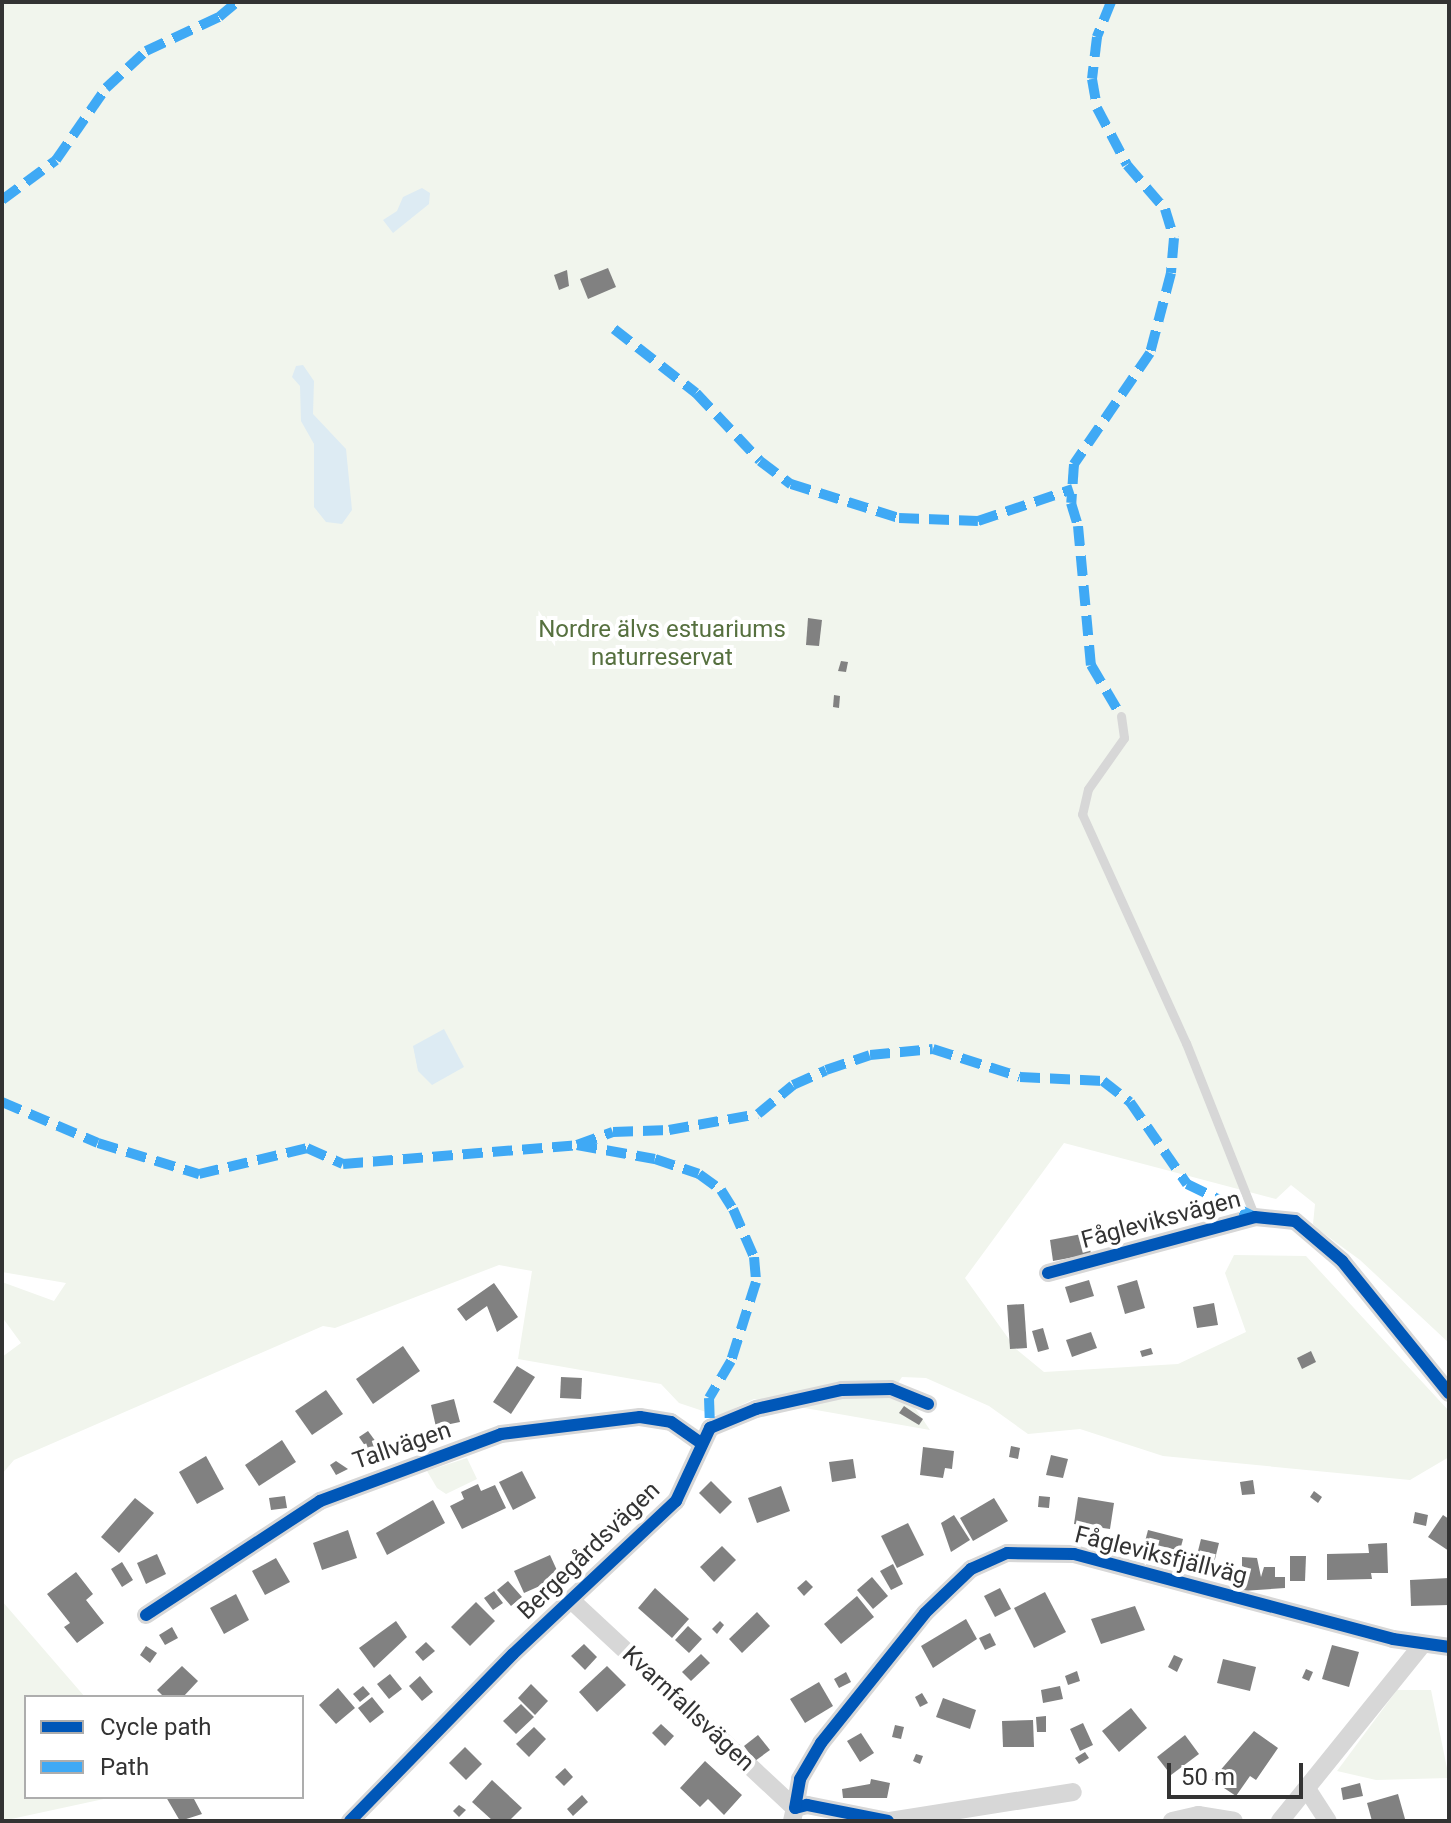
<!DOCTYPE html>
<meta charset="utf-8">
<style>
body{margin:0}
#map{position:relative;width:1451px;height:1823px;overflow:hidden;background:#fff;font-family:Roboto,sans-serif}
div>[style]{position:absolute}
.green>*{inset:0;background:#f1f5ed}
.water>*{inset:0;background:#ddebf3}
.building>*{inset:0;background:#818181}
.service>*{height:9px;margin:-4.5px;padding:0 4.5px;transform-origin:4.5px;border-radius:4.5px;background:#d7d7d7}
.minor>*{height:18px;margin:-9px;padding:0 9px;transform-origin:9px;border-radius:9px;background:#d7d7d7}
.quiet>*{height:10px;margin-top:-5px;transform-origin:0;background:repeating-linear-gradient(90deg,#3fa9f5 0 20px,transparent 0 30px)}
.cycleway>*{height:12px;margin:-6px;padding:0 6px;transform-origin:6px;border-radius:6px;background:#0057b8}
span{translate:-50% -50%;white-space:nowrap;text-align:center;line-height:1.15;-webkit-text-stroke:8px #fff;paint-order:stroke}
.park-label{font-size:24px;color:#56703f}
.street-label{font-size:24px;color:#333}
.frame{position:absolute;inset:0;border:4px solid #333;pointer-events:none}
.legend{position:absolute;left:24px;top:1695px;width:280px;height:104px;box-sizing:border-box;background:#fff;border:2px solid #adadad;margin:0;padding:10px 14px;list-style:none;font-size:24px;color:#333}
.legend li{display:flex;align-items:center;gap:16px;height:40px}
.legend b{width:40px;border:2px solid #adadad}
.scale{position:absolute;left:1167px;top:1763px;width:136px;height:36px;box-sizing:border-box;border:4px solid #333;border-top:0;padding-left:10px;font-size:24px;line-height:28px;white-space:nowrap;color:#333;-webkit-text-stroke:6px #fff;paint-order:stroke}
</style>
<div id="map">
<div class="green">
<div style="clip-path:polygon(2px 2px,1449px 2px,1449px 1343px,1360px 1260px,1319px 1230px,1313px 1224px,1315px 1204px,1291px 1185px,1276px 1199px,1064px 1143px,965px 1278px,1016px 1349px,1044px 1372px,1178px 1364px,1246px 1332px,1225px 1273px,1234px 1255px,1306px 1256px,1449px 1411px,1449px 1457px,1410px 1480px,1163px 1456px,1080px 1429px,1028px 1434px,989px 1406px,926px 1378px,902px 1377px,898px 1383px,930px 1430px,754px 1399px,718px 1416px,679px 1403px,661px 1384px,518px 1359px,532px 1271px,499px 1265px,335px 1328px,323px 1326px,14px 1460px,2px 1474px,2px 1357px,21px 1343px,2px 1317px,2px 1282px,54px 1301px,66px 1283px,2px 1272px)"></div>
<div style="clip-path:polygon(467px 1458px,477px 1479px,446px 1494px,437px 1488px,427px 1471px)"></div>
<div style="clip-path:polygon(2px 1601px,85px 1697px,26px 1697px,26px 1797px,113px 1797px,2px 1821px)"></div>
<div style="clip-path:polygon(1397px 1690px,1431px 1690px,1449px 1778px,1376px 1780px,1337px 1771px)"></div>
</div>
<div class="water">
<div style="clip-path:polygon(422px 188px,430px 193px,429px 204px,393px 233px,383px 220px,397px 211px,403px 197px)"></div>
<div style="clip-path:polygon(303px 365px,314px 381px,313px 414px,346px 449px,352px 510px,342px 524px,326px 522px,314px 507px,314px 444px,301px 421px,300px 386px,292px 377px,296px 366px)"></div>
<div style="clip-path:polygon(444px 1029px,464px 1067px,432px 1085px,418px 1071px,413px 1046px)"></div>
</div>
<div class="building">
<div style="clip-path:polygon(608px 268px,616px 287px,588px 299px,580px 279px)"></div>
<div style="clip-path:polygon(567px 270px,569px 286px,559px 290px,554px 275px)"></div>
<div style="clip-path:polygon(808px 618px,822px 620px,819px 646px,806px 645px)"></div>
<div style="clip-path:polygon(841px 661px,848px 662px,846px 672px,838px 671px)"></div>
<div style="clip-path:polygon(834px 695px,840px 696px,839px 708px,833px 707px)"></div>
<div style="clip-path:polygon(1087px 1233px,1091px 1254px,1053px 1261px,1050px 1240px)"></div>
<div style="clip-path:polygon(1089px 1280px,1094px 1296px,1070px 1303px,1065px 1287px)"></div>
<div style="clip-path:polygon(1137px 1280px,1145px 1308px,1125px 1314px,1117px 1286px)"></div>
<div style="clip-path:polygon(494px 1283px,518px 1317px,497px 1332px,487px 1306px,466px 1321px,457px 1309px)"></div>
<div style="clip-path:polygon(1214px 1303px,1218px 1325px,1197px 1328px,1193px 1307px)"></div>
<div style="clip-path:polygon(1024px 1304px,1027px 1348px,1010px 1349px,1007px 1305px)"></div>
<div style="clip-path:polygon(1043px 1328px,1049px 1349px,1038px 1352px,1032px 1331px)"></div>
<div style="clip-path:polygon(1091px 1332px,1097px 1348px,1072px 1357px,1066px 1340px)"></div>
<div style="clip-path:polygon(403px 1346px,420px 1371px,373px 1404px,356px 1379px)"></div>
<div style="clip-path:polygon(1151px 1348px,1153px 1354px,1142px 1357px,1140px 1351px)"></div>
<div style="clip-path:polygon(1311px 1351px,1316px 1362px,1302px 1369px,1297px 1358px)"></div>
<div style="clip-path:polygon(517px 1366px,535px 1377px,511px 1414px,493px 1402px)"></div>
<div style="clip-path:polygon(561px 1377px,582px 1378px,581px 1399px,560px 1398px)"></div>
<div style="clip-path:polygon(326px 1390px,343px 1414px,312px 1435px,295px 1411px)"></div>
<div style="clip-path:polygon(454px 1399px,460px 1422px,436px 1427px,431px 1405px)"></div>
<div style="clip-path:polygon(904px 1406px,923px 1419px,919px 1425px,899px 1413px)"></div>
<div style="clip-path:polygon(368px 1431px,379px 1446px,370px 1453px,359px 1437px)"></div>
<div style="clip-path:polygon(282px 1440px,296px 1462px,259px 1486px,245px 1465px)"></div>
<div style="clip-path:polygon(1011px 1446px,1020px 1448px,1018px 1459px,1009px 1457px)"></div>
<div style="clip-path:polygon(923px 1447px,954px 1451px,952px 1469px,945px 1468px,943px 1478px,920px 1475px)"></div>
<div style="clip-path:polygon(1051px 1455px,1068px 1459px,1063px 1478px,1046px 1475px)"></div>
<div style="clip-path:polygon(206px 1456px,224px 1489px,197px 1504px,179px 1472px)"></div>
<div style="clip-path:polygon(853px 1459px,856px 1478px,832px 1482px,829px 1462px)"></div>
<div style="clip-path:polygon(336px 1461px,348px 1469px,336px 1475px,330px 1465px)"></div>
<div style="clip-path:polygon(522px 1471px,536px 1498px,513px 1510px,499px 1482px)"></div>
<div style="clip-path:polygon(1253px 1480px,1255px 1494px,1242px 1495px,1240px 1482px)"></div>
<div style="clip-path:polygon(711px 1481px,732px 1502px,720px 1514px,699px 1493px)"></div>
<div style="clip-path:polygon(478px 1484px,481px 1491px,495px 1485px,506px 1508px,462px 1529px,450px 1506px,464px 1499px,461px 1492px)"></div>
<div style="clip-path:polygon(781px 1486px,790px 1511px,757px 1523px,748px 1498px)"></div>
<div style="clip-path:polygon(1314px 1491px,1322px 1497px,1318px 1503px,1310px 1497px)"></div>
<div style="clip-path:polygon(285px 1496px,287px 1508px,271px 1510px,269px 1498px)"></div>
<div style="clip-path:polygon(1039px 1496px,1050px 1497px,1049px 1508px,1038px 1507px)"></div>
<div style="clip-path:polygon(1078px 1497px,1114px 1503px,1110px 1529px,1074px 1524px)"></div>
<div style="clip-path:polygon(135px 1498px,154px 1513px,119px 1553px,101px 1537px)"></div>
<div style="clip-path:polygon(994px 1498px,1008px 1521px,973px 1541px,960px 1518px)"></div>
<div style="clip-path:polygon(433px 1500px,445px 1523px,387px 1555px,376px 1533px)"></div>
<div style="clip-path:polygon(1415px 1512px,1428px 1515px,1426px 1526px,1413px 1523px)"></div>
<div style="clip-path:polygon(954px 1515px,970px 1540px,951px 1552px,941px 1523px)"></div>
<div style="clip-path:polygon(1443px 1515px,1449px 1519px,1449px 1551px,1428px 1537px)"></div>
<div style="clip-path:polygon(908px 1523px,924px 1555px,897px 1568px,881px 1536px)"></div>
<div style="clip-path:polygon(348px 1530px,357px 1558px,322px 1570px,313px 1543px)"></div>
<div style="clip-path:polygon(1148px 1530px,1183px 1539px,1176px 1566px,1141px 1557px)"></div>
<div style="clip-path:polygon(1201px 1539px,1219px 1543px,1212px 1571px,1194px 1567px)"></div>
<div style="clip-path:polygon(1387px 1543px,1388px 1573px,1371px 1573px,1372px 1579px,1327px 1580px,1327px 1554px,1369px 1553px,1368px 1544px)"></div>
<div style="clip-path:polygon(722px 1546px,736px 1560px,714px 1582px,700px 1567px)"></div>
<div style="clip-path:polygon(157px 1554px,166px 1574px,146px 1584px,137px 1563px)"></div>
<div style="clip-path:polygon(550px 1555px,560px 1577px,524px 1593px,514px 1571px)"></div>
<div style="clip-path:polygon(1290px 1556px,1306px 1556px,1305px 1581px,1290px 1581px)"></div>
<div style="clip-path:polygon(1242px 1557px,1257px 1558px,1261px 1577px,1264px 1567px,1275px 1567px,1275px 1577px,1285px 1577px,1285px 1588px,1242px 1591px)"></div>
<div style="clip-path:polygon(276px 1558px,290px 1582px,265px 1595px,252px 1571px)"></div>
<div style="clip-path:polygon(122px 1562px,133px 1580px,122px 1587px,111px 1569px)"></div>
<div style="clip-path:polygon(893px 1564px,903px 1584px,891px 1590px,880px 1571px)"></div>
<div style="clip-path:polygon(76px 1572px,93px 1594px,86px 1600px,104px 1623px,77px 1643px,64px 1627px,70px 1623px,47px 1594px)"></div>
<div style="clip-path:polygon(872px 1577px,888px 1596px,873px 1609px,857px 1590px)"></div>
<div style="clip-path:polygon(1449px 1578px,1449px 1605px,1411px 1606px,1410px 1580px)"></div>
<div style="clip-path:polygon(806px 1580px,813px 1587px,804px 1596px,797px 1588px)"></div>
<div style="clip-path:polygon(508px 1581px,522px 1597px,511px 1606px,497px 1590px)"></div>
<div style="clip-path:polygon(655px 1588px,689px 1619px,672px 1638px,638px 1608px)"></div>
<div style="clip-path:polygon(1000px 1588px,1011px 1609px,995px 1617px,984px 1596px)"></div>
<div style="clip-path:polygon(494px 1591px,503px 1603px,493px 1610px,484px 1598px)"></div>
<div style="clip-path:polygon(1045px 1592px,1066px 1632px,1034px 1648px,1014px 1608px)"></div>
<div style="clip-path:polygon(236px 1594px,249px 1620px,224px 1634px,210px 1608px)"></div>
<div style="clip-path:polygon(857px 1596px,874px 1617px,841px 1644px,824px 1624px)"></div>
<div style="clip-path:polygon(476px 1602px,495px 1621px,470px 1646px,451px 1627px)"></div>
<div style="clip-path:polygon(1135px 1606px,1145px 1630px,1101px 1644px,1091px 1619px)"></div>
<div style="clip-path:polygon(757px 1612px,770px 1626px,742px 1653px,729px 1639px)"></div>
<div style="clip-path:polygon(966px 1619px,977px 1639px,933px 1668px,921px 1646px)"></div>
<div style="clip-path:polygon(396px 1621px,407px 1637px,374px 1668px,359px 1648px)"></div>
<div style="clip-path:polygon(720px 1621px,724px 1625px,717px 1634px,712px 1629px)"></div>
<div style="clip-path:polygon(688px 1626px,702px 1639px,689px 1653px,675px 1640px)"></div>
<div style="clip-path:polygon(172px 1627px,178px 1638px,165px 1645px,159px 1635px)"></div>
<div style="clip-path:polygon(990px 1633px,996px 1645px,985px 1650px,979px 1638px)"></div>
<div style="clip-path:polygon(426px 1642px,435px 1651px,423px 1661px,415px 1652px)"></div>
<div style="clip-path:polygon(584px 1644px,597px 1657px,585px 1670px,571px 1656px)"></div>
<div style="clip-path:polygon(1332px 1645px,1359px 1652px,1349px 1687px,1322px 1679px)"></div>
<div style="clip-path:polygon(146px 1646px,157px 1653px,150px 1663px,140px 1655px)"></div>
<div style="clip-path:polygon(701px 1654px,710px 1663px,691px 1681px,682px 1672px)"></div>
<div style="clip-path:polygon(1174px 1655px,1183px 1659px,1177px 1672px,1168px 1667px)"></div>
<div style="clip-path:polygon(1223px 1659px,1256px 1667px,1250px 1691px,1217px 1683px)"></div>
<div style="clip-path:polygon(182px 1666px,198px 1681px,183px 1697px,164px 1697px,157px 1690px)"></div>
<div style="clip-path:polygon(607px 1666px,626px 1685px,597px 1712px,579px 1692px)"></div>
<div style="clip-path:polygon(1306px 1669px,1313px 1672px,1309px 1681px,1302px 1678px)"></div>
<div style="clip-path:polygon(1077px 1671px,1080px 1681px,1068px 1685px,1065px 1676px)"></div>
<div style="clip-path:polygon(846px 1672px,851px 1682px,839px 1688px,834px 1679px)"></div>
<div style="clip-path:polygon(390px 1674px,402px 1689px,389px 1699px,377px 1684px)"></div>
<div style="clip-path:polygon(420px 1676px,433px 1692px,422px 1701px,409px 1686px)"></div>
<div style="clip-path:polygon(819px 1682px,833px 1706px,805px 1723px,790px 1699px)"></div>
<div style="clip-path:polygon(531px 1684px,548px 1701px,535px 1715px,518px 1698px)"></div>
<div style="clip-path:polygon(363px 1686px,370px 1694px,360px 1702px,353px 1694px)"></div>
<div style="clip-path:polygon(1060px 1686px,1063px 1699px,1043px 1703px,1041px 1690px)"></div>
<div style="clip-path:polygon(338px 1688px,355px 1708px,336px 1724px,319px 1705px)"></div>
<div style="clip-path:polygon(922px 1693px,928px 1703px,920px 1707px,915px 1697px)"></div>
<div style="clip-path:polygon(372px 1697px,384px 1712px,370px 1723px,358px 1708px)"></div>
<div style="clip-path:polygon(943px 1698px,976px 1710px,970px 1729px,936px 1717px)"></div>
<div style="clip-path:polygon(521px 1704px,534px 1717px,516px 1734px,503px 1721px)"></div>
<div style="clip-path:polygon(1131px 1708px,1147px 1728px,1119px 1752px,1102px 1731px)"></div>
<div style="clip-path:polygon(1046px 1716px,1046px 1732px,1037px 1732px,1036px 1717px)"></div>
<div style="clip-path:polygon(1033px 1720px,1034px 1747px,1003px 1747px,1002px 1721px)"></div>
<div style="clip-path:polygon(1083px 1723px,1093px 1745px,1080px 1751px,1070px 1729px)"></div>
<div style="clip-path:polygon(661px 1724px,674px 1736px,665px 1746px,652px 1733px)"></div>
<div style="clip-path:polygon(895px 1725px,904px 1727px,901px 1739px,892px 1737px)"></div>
<div style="clip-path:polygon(534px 1727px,546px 1739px,529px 1757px,516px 1744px)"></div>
<div style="clip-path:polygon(1254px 1731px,1278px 1748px,1256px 1780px,1250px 1776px,1236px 1796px,1212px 1780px)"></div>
<div style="clip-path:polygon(861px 1733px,874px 1753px,860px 1762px,847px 1741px)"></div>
<div style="clip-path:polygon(758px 1735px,770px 1750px,755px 1761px,744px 1746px)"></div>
<div style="clip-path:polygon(1185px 1735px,1199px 1754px,1171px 1775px,1157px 1757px)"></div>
<div style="clip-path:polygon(465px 1747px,482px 1764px,466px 1780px,449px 1763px)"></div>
<div style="clip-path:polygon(1085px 1752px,1089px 1758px,1079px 1764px,1075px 1758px)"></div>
<div style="clip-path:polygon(916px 1754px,923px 1756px,920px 1764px,913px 1761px)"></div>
<div style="clip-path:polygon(705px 1761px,742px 1795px,724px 1815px,708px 1799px,700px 1807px,680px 1788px)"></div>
<div style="clip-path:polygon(565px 1768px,573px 1777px,564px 1786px,555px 1777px)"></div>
<div style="clip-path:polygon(871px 1779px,890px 1783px,887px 1798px,843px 1798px,842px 1789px,870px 1784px)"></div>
<div style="clip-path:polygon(492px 1780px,522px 1808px,509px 1821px,493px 1821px,472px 1802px)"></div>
<div style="clip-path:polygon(1360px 1783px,1363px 1796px,1343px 1800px,1341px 1788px)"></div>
<div style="clip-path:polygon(1398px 1794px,1405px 1819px,1372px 1821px,1367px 1803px)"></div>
<div style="clip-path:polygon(582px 1795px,588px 1802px,573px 1816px,567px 1809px)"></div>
<div style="clip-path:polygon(166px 1797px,198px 1797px,194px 1799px,202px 1814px,180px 1821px)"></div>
<div style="clip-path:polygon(459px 1805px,466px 1810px,459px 1817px,453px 1811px)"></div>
</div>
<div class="service">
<div style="left:1121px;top:716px;width:22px;rotate:82deg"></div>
<div style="left:1124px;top:738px;width:62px;rotate:125.2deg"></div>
<div style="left:1088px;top:789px;width:26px;rotate:103deg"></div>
<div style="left:1082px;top:814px;width:252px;rotate:65.6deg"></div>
<div style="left:1186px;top:1043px;width:187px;rotate:68.4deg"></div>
</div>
<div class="minor">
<div style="left:1048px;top:1273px;width:214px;rotate:-15.1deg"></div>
<div style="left:1255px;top:1217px;width:40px;rotate:5.7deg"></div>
<div style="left:1295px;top:1221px;width:62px;rotate:40.4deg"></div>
<div style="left:1342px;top:1261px;width:170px;rotate:51deg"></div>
<div style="left:571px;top:1600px;width:306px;rotate:42.9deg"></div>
<div style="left:795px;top:1808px;width:13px;rotate:103deg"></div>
<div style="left:146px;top:1615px;width:208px;rotate:-33.2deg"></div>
<div style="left:320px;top:1501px;width:193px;rotate:-20.3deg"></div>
<div style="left:501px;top:1434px;width:140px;rotate:-7deg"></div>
<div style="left:640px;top:1417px;width:31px;rotate:9deg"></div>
<div style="left:671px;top:1422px;width:35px;rotate:35deg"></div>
<div style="left:1307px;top:1789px;width:38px;rotate:57deg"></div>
<div style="left:350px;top:1821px;width:233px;rotate:-45.7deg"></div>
<div style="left:513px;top:1654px;width:224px;rotate:-43.2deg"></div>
<div style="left:676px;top:1501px;width:81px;rotate:-65deg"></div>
<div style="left:710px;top:1428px;width:50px;rotate:-22.4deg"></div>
<div style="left:756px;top:1409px;width:88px;rotate:-12.5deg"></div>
<div style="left:842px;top:1390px;width:49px;rotate:-1.2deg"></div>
<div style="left:891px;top:1389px;width:40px;rotate:22deg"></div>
<div style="left:888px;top:1821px;width:83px;rotate:-168.8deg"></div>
<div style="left:807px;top:1805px;width:12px;rotate:166deg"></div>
<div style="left:795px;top:1808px;width:29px;rotate:-80deg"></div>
<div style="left:800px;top:1779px;width:42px;rotate:-59.7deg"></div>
<div style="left:821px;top:1743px;width:166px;rotate:-51.3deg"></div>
<div style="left:925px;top:1613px;width:64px;rotate:-43.7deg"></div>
<div style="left:971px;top:1569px;width:39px;rotate:-24deg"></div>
<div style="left:1007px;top:1553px;width:67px;rotate:0.9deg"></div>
<div style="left:1074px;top:1554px;width:330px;rotate:14.9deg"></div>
<div style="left:1393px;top:1639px;width:57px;rotate:8.1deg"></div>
<div style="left:890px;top:1821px;width:185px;rotate:-9deg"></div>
<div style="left:1172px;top:1821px;width:27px;rotate:-13deg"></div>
<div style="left:1198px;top:1815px;width:36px;rotate:9deg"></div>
<div style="left:1280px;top:1821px;width:225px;rotate:-51.1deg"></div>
</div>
<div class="quiet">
<div style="left:1111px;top:2px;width:38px;rotate:112deg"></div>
<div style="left:1097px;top:37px;width:42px;rotate:96.8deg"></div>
<div style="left:1092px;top:79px;width:29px;rotate:80deg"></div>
<div style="left:1097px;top:108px;width:64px;rotate:62.2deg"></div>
<div style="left:1127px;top:165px;width:58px;rotate:49.2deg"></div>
<div style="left:1165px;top:209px;width:30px;rotate:73deg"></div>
<div style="left:1174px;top:238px;width:35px;rotate:95deg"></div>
<div style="left:1171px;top:273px;width:83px;rotate:104.7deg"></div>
<div style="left:1150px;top:353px;width:135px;rotate:124.4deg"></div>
<div style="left:1074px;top:464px;width:39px;rotate:94deg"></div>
<div style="left:1071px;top:503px;width:24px;rotate:73deg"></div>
<div style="left:1078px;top:526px;width:140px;rotate:84.7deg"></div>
<div style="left:1091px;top:665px;width:59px;rotate:59.5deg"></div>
<div style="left:2px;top:200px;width:67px;rotate:-36.5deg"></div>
<div style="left:56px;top:160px;width:88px;rotate:-55.2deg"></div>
<div style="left:106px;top:88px;width:54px;rotate:-42.8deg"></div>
<div style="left:146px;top:51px;width:81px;rotate:-25deg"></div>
<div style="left:219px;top:17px;width:23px;rotate:-40deg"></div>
<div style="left:614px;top:329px;width:104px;rotate:38deg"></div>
<div style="left:696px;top:393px;width:93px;rotate:46.7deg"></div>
<div style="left:760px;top:461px;width:39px;rotate:37deg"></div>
<div style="left:791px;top:484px;width:113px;rotate:17.5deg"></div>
<div style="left:899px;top:518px;width:79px;rotate:2.2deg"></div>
<div style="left:978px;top:521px;width:100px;rotate:-18.6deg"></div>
<div style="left:2px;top:1102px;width:104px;rotate:23.1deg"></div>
<div style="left:98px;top:1143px;width:106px;rotate:17.1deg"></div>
<div style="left:199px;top:1174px;width:111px;rotate:-13.5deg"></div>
<div style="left:307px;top:1148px;width:39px;rotate:24deg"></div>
<div style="left:343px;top:1164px;width:235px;rotate:-4.6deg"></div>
<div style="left:577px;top:1145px;width:79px;rotate:10.2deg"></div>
<div style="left:655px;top:1159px;width:46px;rotate:18.8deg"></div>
<div style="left:699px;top:1174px;width:27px;rotate:36deg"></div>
<div style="left:721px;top:1190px;width:22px;rotate:58deg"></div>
<div style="left:733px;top:1209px;width:52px;rotate:66.4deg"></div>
<div style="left:754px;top:1257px;width:25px;rotate:85deg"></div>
<div style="left:756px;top:1282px;width:83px;rotate:107.6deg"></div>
<div style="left:731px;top:1361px;width:43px;rotate:120.7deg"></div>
<div style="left:709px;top:1398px;width:30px;rotate:88deg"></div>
<div style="left:577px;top:1145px;width:38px;rotate:-20deg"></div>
<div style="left:613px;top:1132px;width:56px;rotate:-2deg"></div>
<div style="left:669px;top:1130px;width:90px;rotate:-10.2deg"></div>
<div style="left:758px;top:1114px;width:45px;rotate:-39.6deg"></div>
<div style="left:793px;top:1085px;width:36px;rotate:-24deg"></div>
<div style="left:826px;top:1070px;width:46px;rotate:-18.8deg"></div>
<div style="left:870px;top:1055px;width:63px;rotate:-5.4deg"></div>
<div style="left:933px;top:1049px;width:91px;rotate:17.8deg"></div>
<div style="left:1020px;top:1077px;width:83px;rotate:2.8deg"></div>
<div style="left:1103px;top:1081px;width:34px;rotate:38deg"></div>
<div style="left:1130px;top:1102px;width:100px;rotate:55.2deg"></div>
<div style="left:1187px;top:1184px;width:76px;rotate:25.9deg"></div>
</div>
<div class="cycleway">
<div style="left:1048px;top:1273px;width:214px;rotate:-15.1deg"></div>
<div style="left:1255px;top:1217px;width:40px;rotate:5.7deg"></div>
<div style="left:1295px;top:1221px;width:62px;rotate:40.4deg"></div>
<div style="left:1342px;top:1261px;width:170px;rotate:51deg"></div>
<div style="left:146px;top:1615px;width:208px;rotate:-33.2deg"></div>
<div style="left:320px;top:1501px;width:193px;rotate:-20.3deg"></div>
<div style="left:501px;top:1434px;width:140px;rotate:-7deg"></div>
<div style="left:640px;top:1417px;width:31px;rotate:9deg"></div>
<div style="left:671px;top:1422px;width:35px;rotate:35deg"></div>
<div style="left:350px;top:1821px;width:233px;rotate:-45.7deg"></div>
<div style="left:513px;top:1654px;width:224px;rotate:-43.2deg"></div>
<div style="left:676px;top:1501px;width:81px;rotate:-65deg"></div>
<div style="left:710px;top:1428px;width:50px;rotate:-22.4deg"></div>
<div style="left:756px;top:1409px;width:88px;rotate:-12.5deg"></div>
<div style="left:842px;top:1390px;width:49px;rotate:-1.2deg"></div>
<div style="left:891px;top:1389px;width:40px;rotate:22deg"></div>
<div style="left:888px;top:1821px;width:83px;rotate:-168.8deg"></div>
<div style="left:807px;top:1805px;width:12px;rotate:166deg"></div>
<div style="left:795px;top:1808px;width:29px;rotate:-80deg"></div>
<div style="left:800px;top:1779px;width:42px;rotate:-59.7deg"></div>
<div style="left:821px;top:1743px;width:166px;rotate:-51.3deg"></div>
<div style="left:925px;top:1613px;width:64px;rotate:-43.7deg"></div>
<div style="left:971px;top:1569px;width:39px;rotate:-24deg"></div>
<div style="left:1007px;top:1553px;width:67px;rotate:0.9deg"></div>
<div style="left:1074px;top:1554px;width:330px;rotate:14.9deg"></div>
<div style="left:1393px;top:1639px;width:57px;rotate:8.1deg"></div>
</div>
<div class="park-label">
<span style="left:662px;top:644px">Nordre älvs estuariums<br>naturreservat</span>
</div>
<div class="street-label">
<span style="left:1161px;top:1220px;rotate:-15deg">Fågleviksvägen</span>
<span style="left:402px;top:1446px;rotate:-19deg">Tallvägen</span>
<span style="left:589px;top:1551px;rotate:-44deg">Bergegårdsvägen</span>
<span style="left:1161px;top:1556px;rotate:14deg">Fågleviksfjällväg</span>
<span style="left:688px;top:1709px;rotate:43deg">Kvarnfallsvägen</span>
</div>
<div class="frame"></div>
<ul class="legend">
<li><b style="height:10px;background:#0057b8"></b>Cycle path</li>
<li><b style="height:10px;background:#3fa9f5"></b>Path</li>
</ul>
<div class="scale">50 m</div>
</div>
